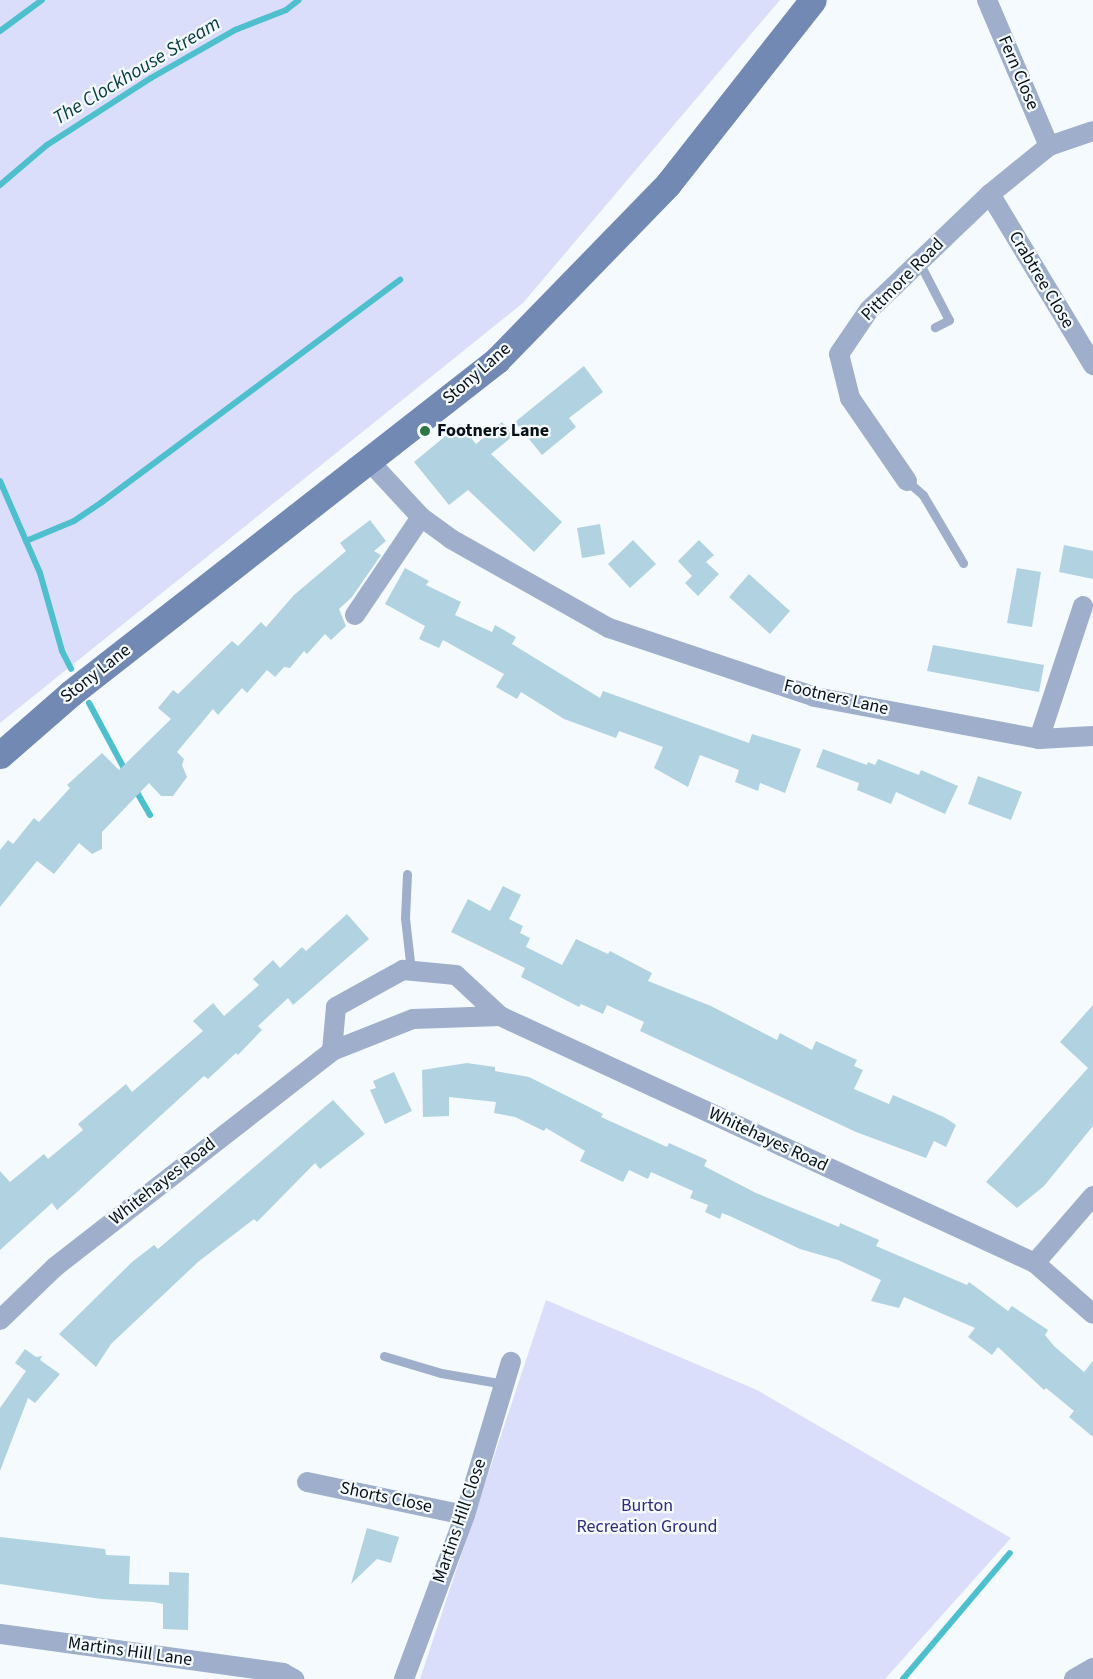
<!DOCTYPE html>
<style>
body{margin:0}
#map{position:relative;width:1093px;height:1679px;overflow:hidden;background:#f5fafe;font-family:"Source Sans 3",sans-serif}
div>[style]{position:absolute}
.green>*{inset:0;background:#dbdefa}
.stream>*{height:6px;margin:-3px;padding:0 3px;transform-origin:3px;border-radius:3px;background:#4ebfcd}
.building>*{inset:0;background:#b1d3e1}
.lane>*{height:9px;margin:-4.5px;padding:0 4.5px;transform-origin:4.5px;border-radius:4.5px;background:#9eaecb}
.street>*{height:20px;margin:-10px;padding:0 10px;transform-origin:10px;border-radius:10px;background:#9eaecb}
.secondary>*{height:27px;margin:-13.5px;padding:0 13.5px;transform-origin:13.5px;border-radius:13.5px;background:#7289b4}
.dots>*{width:16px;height:16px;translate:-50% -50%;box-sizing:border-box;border:3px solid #f5fafe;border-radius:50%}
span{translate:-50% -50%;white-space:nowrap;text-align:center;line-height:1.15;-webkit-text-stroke:4.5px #f5fafe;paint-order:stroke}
.street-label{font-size:18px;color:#081118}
.poi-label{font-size:18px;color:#081118;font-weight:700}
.left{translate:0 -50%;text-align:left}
.park-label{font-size:18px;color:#31297b}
.water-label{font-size:20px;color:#053c42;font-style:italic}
</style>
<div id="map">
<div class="green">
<div style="clip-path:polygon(0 0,780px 0,523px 303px,0 723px)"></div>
<div style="clip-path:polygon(546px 1300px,757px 1390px,1011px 1538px,885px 1679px,420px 1679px)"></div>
</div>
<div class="stream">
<div style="left:0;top:31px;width:52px;rotate:-36.4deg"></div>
<div style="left:0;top:185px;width:62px;rotate:-40.4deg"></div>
<div style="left:47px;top:145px;width:124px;rotate:-32.8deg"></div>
<div style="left:151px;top:78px;width:97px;rotate:-29.7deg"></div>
<div style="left:235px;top:30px;width:55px;rotate:-21.4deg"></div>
<div style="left:286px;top:10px;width:16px;rotate:-38deg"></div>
<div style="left:0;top:481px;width:100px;rotate:66.5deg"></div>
<div style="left:40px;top:573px;width:81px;rotate:74.2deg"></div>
<div style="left:62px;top:651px;width:20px;rotate:63deg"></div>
<div style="left:26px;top:541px;width:52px;rotate:-22.6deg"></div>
<div style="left:74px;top:521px;width:34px;rotate:-34deg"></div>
<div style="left:102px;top:502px;width:372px;rotate:-36.7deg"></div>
<div style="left:89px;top:703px;width:78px;rotate:61.8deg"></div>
<div style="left:135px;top:789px;width:30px;rotate:60deg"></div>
<div style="left:903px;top:1679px;width:165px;rotate:-49.7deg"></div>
</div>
<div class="building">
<div style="clip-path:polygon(584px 366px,603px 392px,569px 418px,576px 427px,542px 455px,515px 422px)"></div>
<div style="clip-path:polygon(502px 422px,513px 436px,491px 454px,562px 522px,534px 552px,468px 490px,449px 505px,414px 462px,460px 424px,476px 444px)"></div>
<div style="clip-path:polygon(370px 520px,386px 541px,374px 551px,381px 555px,352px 597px,339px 609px,346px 626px,331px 640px,325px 634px,307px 654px,304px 651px,290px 668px,284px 667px,275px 677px,267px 670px,247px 693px,242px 688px,218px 715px,213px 709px,177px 752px,184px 759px,182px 765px,187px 777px,173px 796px,161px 796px,149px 783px,102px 832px,102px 849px,92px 854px,79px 843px,54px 874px,37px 861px,0 907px,0 850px,8px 840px,13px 844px,34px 818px,39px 822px,70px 788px,67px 785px,102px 753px,119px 770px,171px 719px,158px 708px,173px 690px,178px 694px,232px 641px,238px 646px,261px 622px,266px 627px,294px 595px,346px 551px,340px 543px)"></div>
<div style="clip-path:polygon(600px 524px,605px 554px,582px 558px,577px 528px)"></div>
<div style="clip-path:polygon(633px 540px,656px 564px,630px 588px,608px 564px)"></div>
<div style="clip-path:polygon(699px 540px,714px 555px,706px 562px,719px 574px,698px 596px,685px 583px,692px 576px,678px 561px)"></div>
<div style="clip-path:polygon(1064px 545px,1093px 551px,1093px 579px,1059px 572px)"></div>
<div style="clip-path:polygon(405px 568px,429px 581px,426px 585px,461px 602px,455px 615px,492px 632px,495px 625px,516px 637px,512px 644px,600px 698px,603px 691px,749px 743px,752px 734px,801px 749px,785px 793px,760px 783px,758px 791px,735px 782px,739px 770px,700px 755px,688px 787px,654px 768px,663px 747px,619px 731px,616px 738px,564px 719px,521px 692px,517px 699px,496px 687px,504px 674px,443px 640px,439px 648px,419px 639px,425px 626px,385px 604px)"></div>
<div style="clip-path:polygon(1017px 568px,1041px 572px,1032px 627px,1007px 623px)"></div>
<div style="clip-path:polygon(749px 574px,790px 611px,770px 634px,729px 597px)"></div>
<div style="clip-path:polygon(933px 645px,1044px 665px,1039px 692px,927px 671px)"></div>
<div style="clip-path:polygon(823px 749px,867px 765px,868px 762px,875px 765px,878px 759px,919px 775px,921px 770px,958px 786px,945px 814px,896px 792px,891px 804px,857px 790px,859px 783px,816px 767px)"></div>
<div style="clip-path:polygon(978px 776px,1022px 792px,1011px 820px,968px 804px)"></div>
<div style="clip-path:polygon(503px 886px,521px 895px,509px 919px,523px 926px,520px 933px,530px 938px,526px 947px,562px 965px,576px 939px,608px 954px,610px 951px,652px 973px,648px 981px,711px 1006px,777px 1040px,780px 1033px,812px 1050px,816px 1041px,857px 1060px,854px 1066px,863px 1070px,854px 1089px,889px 1104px,893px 1095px,944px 1117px,956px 1125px,946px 1147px,934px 1141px,926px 1158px,856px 1132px,640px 1031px,644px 1022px,607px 1005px,603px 1014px,581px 1004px,579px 1007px,521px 977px,525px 968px,451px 932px,468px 899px,490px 911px)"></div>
<div style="clip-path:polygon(347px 914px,369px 939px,293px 1005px,288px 998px,258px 1026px,262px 1030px,238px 1055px,236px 1053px,208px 1079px,204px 1076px,76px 1193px,57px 1210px,52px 1203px,0 1250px,0 1171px,10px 1182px,44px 1154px,48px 1159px,83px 1130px,78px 1124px,126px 1084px,132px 1092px,203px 1031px,193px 1021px,213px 1003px,224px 1016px,259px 985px,253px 979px,273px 960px,280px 968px,302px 947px,306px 951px)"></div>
<div style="clip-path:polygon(1093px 1005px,1093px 1126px,1044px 1186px,1017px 1208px,986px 1182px,1088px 1068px,1060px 1042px)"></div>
<div style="clip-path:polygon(467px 1063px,495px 1067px,495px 1071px,529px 1077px,603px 1114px,601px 1117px,667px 1147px,669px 1143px,707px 1160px,704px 1166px,756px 1193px,839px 1227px,840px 1223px,879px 1240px,876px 1246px,967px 1285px,969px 1282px,1008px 1311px,1012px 1306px,1048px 1330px,1045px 1335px,1054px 1346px,1084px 1372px,1093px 1361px,1093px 1437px,1069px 1417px,1074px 1411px,1046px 1388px,1044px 1390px,998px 1347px,992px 1355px,968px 1337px,975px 1328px,904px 1297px,899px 1308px,871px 1301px,881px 1280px,838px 1260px,800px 1249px,732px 1217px,722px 1213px,720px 1219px,705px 1212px,708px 1205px,690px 1198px,693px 1191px,651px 1172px,648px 1179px,629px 1170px,623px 1182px,580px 1161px,585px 1151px,546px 1128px,544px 1131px,515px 1117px,494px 1113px,496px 1102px,449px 1097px,449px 1116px,423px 1117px,422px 1070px)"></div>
<div style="clip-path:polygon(394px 1072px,412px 1111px,385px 1124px,370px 1090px,376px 1088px,373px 1081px)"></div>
<div style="clip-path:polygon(333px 1100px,365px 1134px,320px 1169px,315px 1163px,257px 1222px,254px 1219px,198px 1262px,111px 1344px,96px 1367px,59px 1334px,132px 1262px,154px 1245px,158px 1249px)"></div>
<div style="clip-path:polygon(25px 1349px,36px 1357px,42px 1356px,40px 1360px,60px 1374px,35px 1403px,28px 1398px,0 1471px,0 1408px,26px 1371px,15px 1363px)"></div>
<div style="clip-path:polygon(367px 1528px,399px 1537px,391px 1563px,377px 1559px,351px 1584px)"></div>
<div style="clip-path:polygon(0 1537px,105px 1549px,106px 1555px,130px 1556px,129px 1584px,169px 1585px,169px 1572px,189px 1573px,188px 1630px,163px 1629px,163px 1604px,153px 1602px,101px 1599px,0 1584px)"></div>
</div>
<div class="lane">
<div style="left:919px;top:262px;width:65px;rotate:62.7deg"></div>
<div style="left:949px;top:320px;width:16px;rotate:153deg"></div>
<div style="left:907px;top:481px;width:21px;rotate:41deg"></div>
<div style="left:923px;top:495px;width:79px;rotate:59.5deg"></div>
<div style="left:407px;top:874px;width:44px;rotate:92.6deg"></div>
<div style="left:405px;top:918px;width:53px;rotate:83.5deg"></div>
<div style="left:384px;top:1356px;width:59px;rotate:16.6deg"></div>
<div style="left:441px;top:1373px;width:64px;rotate:9.9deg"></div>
</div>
<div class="street">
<div style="left:987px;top:0;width:159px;rotate:67deg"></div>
<div style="left:990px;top:194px;width:200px;rotate:58.9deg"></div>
<div style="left:370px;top:462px;width:75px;rotate:47.2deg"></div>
<div style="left:421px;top:517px;width:37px;rotate:36deg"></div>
<div style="left:451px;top:539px;width:181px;rotate:29.4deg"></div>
<div style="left:609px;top:628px;width:217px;rotate:18.5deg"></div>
<div style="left:815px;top:697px;width:228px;rotate:10.6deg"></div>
<div style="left:1039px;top:739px;width:54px;rotate:-3.2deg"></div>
<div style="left:907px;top:481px;width:101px;rotate:-124.5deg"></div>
<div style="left:850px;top:398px;width:45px;rotate:-104deg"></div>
<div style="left:839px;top:354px;width:53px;rotate:-55.7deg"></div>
<div style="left:869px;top:310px;width:168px;rotate:-43.8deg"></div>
<div style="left:990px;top:194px;width:76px;rotate:-39.1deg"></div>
<div style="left:1049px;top:146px;width:46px;rotate:-18.8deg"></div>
<div style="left:355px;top:615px;width:118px;rotate:-56deg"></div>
<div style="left:1039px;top:739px;width:140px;rotate:-71.7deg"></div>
<div style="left:332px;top:1051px;width:44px;rotate:-84.8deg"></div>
<div style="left:336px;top:1007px;width:77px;rotate:-28.9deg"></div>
<div style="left:403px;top:970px;width:53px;rotate:5.4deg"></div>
<div style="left:456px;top:975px;width:60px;rotate:43deg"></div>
<div style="left:1093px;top:1196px;width:89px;rotate:130.9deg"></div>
<div style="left:1035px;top:1263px;width:77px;rotate:41.3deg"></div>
<div style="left:0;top:1320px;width:76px;rotate:-43.9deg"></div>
<div style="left:55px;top:1267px;width:351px;rotate:-37.9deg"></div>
<div style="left:332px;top:1051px;width:87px;rotate:-21.6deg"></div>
<div style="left:413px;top:1019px;width:87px;rotate:-2deg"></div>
<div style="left:500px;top:1016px;width:589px;rotate:24.78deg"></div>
<div style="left:307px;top:1482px;width:161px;rotate:11.8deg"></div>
<div style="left:0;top:1634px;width:286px;rotate:7.8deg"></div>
<div style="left:283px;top:1673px;width:13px;rotate:29deg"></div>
<div style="left:404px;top:1679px;width:175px;rotate:-69.6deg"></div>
<div style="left:465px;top:1515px;width:160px;rotate:-73.3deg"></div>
<div style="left:1074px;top:1679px;width:22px;rotate:-30deg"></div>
</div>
<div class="secondary">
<div style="left:0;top:755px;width:94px;rotate:-41.1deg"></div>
<div style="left:71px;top:693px;width:541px;rotate:-38.01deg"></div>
<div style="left:497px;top:360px;width:245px;rotate:-45.8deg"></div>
<div style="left:668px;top:184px;width:234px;rotate:-51.8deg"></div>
</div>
<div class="dots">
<div style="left:425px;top:431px;background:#2e7643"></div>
</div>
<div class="street-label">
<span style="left:1018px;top:73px;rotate:67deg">Fern Close</span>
<span style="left:903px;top:280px;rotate:-45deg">Pittmore Road</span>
<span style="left:1041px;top:280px;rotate:59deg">Crabtree Close</span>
<span style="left:477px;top:374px;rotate:-41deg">Stony Lane</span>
<span style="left:96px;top:674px;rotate:-38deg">Stony Lane</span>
<span style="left:836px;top:698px;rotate:13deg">Footners Lane</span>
<span style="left:768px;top:1140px;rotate:25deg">Whitehayes Road</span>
<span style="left:163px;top:1182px;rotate:-38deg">Whitehayes Road</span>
<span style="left:386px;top:1498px;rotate:12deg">Shorts Close</span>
<span style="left:460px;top:1521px;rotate:-71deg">Martins Hill Close</span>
<span style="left:130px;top:1652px;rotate:8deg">Martins Hill Lane</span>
</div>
<div class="poi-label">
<span class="left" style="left:437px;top:431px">Footners Lane</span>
</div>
<div class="park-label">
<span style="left:647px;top:1517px">Burton<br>Recreation Ground</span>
</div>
<div class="water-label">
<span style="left:137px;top:71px;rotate:-31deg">The Clockhouse Stream</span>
</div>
</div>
